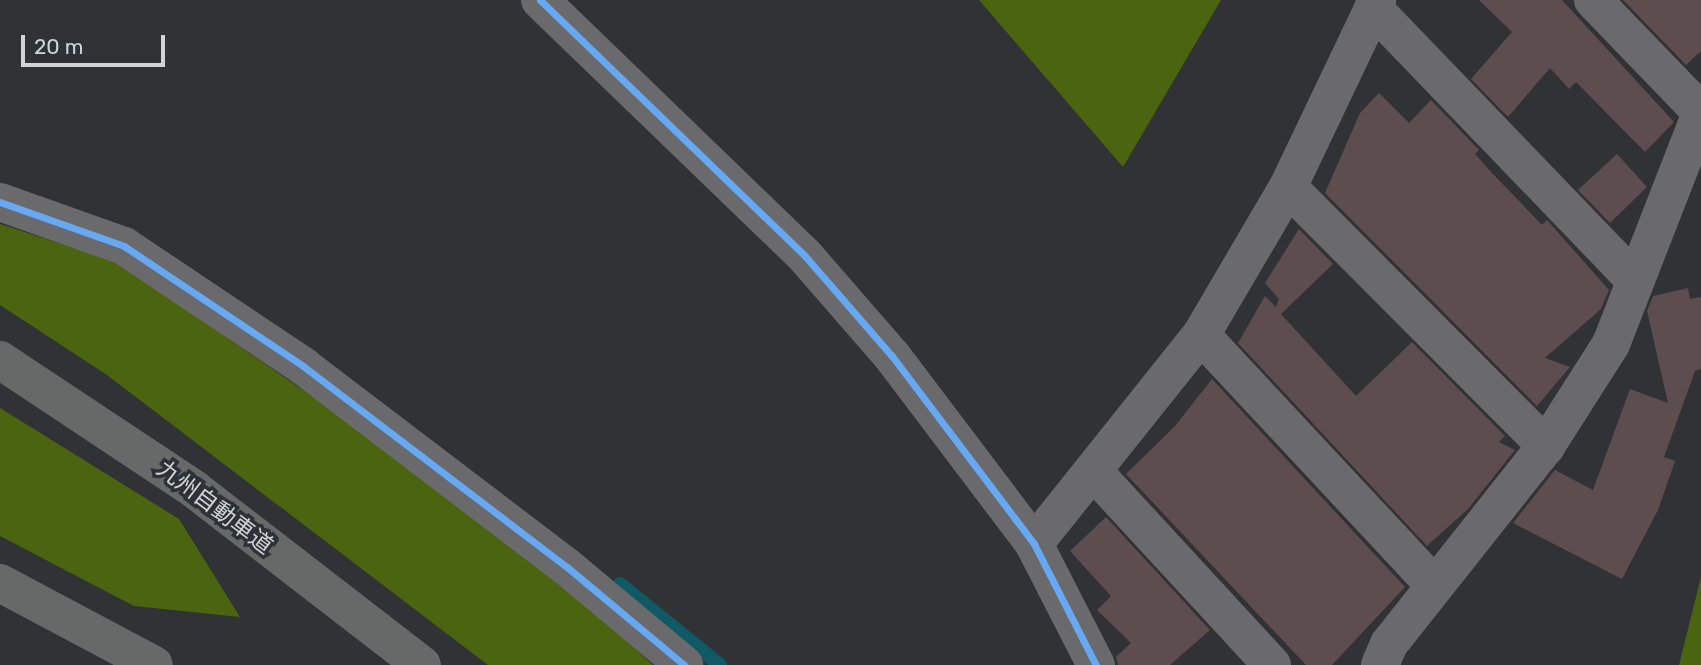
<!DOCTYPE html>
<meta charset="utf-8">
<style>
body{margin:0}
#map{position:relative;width:1701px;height:665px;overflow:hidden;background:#303235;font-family:Rubik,"Noto Sans JP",sans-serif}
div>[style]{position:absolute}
.forest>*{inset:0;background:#4b640f}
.stream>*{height:14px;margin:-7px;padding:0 7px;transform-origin:7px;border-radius:7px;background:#0f5a64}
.building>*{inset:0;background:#5e4d4e}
.street>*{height:38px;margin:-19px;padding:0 19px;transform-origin:19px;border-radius:19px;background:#6a696b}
.highway>*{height:38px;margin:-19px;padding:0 19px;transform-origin:19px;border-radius:19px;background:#676868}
.cycleway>*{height:7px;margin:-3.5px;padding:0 3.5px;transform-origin:3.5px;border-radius:3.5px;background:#66a8f1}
span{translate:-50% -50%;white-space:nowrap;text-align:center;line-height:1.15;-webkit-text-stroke:7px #2d3238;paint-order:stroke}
.street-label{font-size:23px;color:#d0d4d7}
.scale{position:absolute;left:21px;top:35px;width:144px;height:32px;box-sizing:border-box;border:4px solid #d0d4d7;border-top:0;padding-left:9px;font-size:21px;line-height:24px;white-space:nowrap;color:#d0d4d7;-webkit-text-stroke:5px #2d3238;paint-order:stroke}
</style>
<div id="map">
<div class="forest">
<div style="clip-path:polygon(979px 0,1221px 0,1123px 167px)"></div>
<div style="clip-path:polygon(0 224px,117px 262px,329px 408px,554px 574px,653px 665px,488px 665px,107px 375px,0 305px)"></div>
<div style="clip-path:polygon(0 408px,179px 519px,240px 617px,134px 606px,0 536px)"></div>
<div style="clip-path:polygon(1701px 577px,1701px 665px,1679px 665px)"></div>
</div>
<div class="stream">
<div style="left:620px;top:584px;width:129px;rotate:39deg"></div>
</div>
<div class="building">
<div style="clip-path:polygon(1479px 0,1562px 0,1674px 122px,1645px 152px,1576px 82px,1569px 89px,1550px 68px,1508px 117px,1471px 79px,1512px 32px)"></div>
<div style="clip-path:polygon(1623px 0,1701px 0,1701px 51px,1686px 65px)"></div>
<div style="clip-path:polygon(1379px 93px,1409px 123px,1431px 100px,1479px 150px,1475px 154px,1491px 172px,1542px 225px,1547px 220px,1609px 290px,1601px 309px,1545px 358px,1570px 367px,1537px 406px,1325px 193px,1360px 113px)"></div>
<div style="clip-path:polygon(1617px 154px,1647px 187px,1610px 223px,1578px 190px)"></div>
<div style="clip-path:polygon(1299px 229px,1333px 264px,1281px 314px,1356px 396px,1412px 342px,1505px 436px,1499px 442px,1515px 450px,1468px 509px,1427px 546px,1238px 343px,1265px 296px,1276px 307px,1279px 299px,1265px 283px)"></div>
<div style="clip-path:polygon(1688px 288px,1690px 299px,1701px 297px,1701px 369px,1695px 371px,1664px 457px,1675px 461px,1658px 510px,1622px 579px,1513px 523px,1555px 470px,1593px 490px,1630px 389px,1668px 403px,1647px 311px,1653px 296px)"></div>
<div style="clip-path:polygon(1212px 379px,1405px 587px,1332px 665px,1306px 665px,1126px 474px,1175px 426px)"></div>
<div style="clip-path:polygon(1106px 517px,1210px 630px,1170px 665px,1118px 665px,1116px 657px,1131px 643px,1097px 610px,1111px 596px,1070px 551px)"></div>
</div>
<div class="street">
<div style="left:540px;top:0;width:368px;rotate:44deg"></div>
<div style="left:805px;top:256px;width:133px;rotate:49deg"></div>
<div style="left:892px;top:356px;width:236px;rotate:52.9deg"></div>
<div style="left:1034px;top:544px;width:136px;rotate:62.9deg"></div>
<div style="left:1593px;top:0;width:156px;rotate:46deg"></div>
<div style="left:1373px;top:8px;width:375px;rotate:46.1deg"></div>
<div style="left:1288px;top:187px;width:366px;rotate:45.1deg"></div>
<div style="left:0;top:202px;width:132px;rotate:19.5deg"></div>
<div style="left:124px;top:246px;width:216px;rotate:33.8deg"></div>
<div style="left:303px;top:366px;width:332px;rotate:37.3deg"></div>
<div style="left:567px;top:567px;width:153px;rotate:39.9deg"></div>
<div style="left:1201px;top:335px;width:343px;rotate:47deg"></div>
<div style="left:1093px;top:471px;width:264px;rotate:47.3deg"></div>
<div style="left:1034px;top:544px;width:268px;rotate:-51.4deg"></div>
<div style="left:1201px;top:335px;width:172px;rotate:-59.6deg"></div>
<div style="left:1288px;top:187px;width:207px;rotate:-64.5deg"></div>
<div style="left:1380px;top:665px;width:23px;rotate:-67deg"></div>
<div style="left:1389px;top:644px;width:253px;rotate:-51.6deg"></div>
<div style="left:1546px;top:446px;width:121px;rotate:-57.5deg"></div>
<div style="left:1611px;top:344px;width:248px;rotate:-68.7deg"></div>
</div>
<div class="highway">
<div style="left:0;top:360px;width:233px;rotate:33.6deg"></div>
<div style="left:194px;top:489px;width:288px;rotate:37.7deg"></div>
<div style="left:0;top:583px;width:174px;rotate:28deg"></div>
</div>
<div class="cycleway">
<div style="left:540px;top:0;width:368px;rotate:44deg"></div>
<div style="left:805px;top:256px;width:133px;rotate:49deg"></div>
<div style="left:892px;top:356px;width:236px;rotate:52.9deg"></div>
<div style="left:1034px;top:544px;width:136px;rotate:62.9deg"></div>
<div style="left:0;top:202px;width:132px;rotate:19.5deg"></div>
<div style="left:124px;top:246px;width:216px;rotate:33.8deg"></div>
<div style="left:303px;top:366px;width:332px;rotate:37.3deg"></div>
<div style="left:567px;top:567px;width:153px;rotate:39.9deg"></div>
</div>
<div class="street-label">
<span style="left:215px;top:507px;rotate:37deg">九州自動車道</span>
</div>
<div class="scale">20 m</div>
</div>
